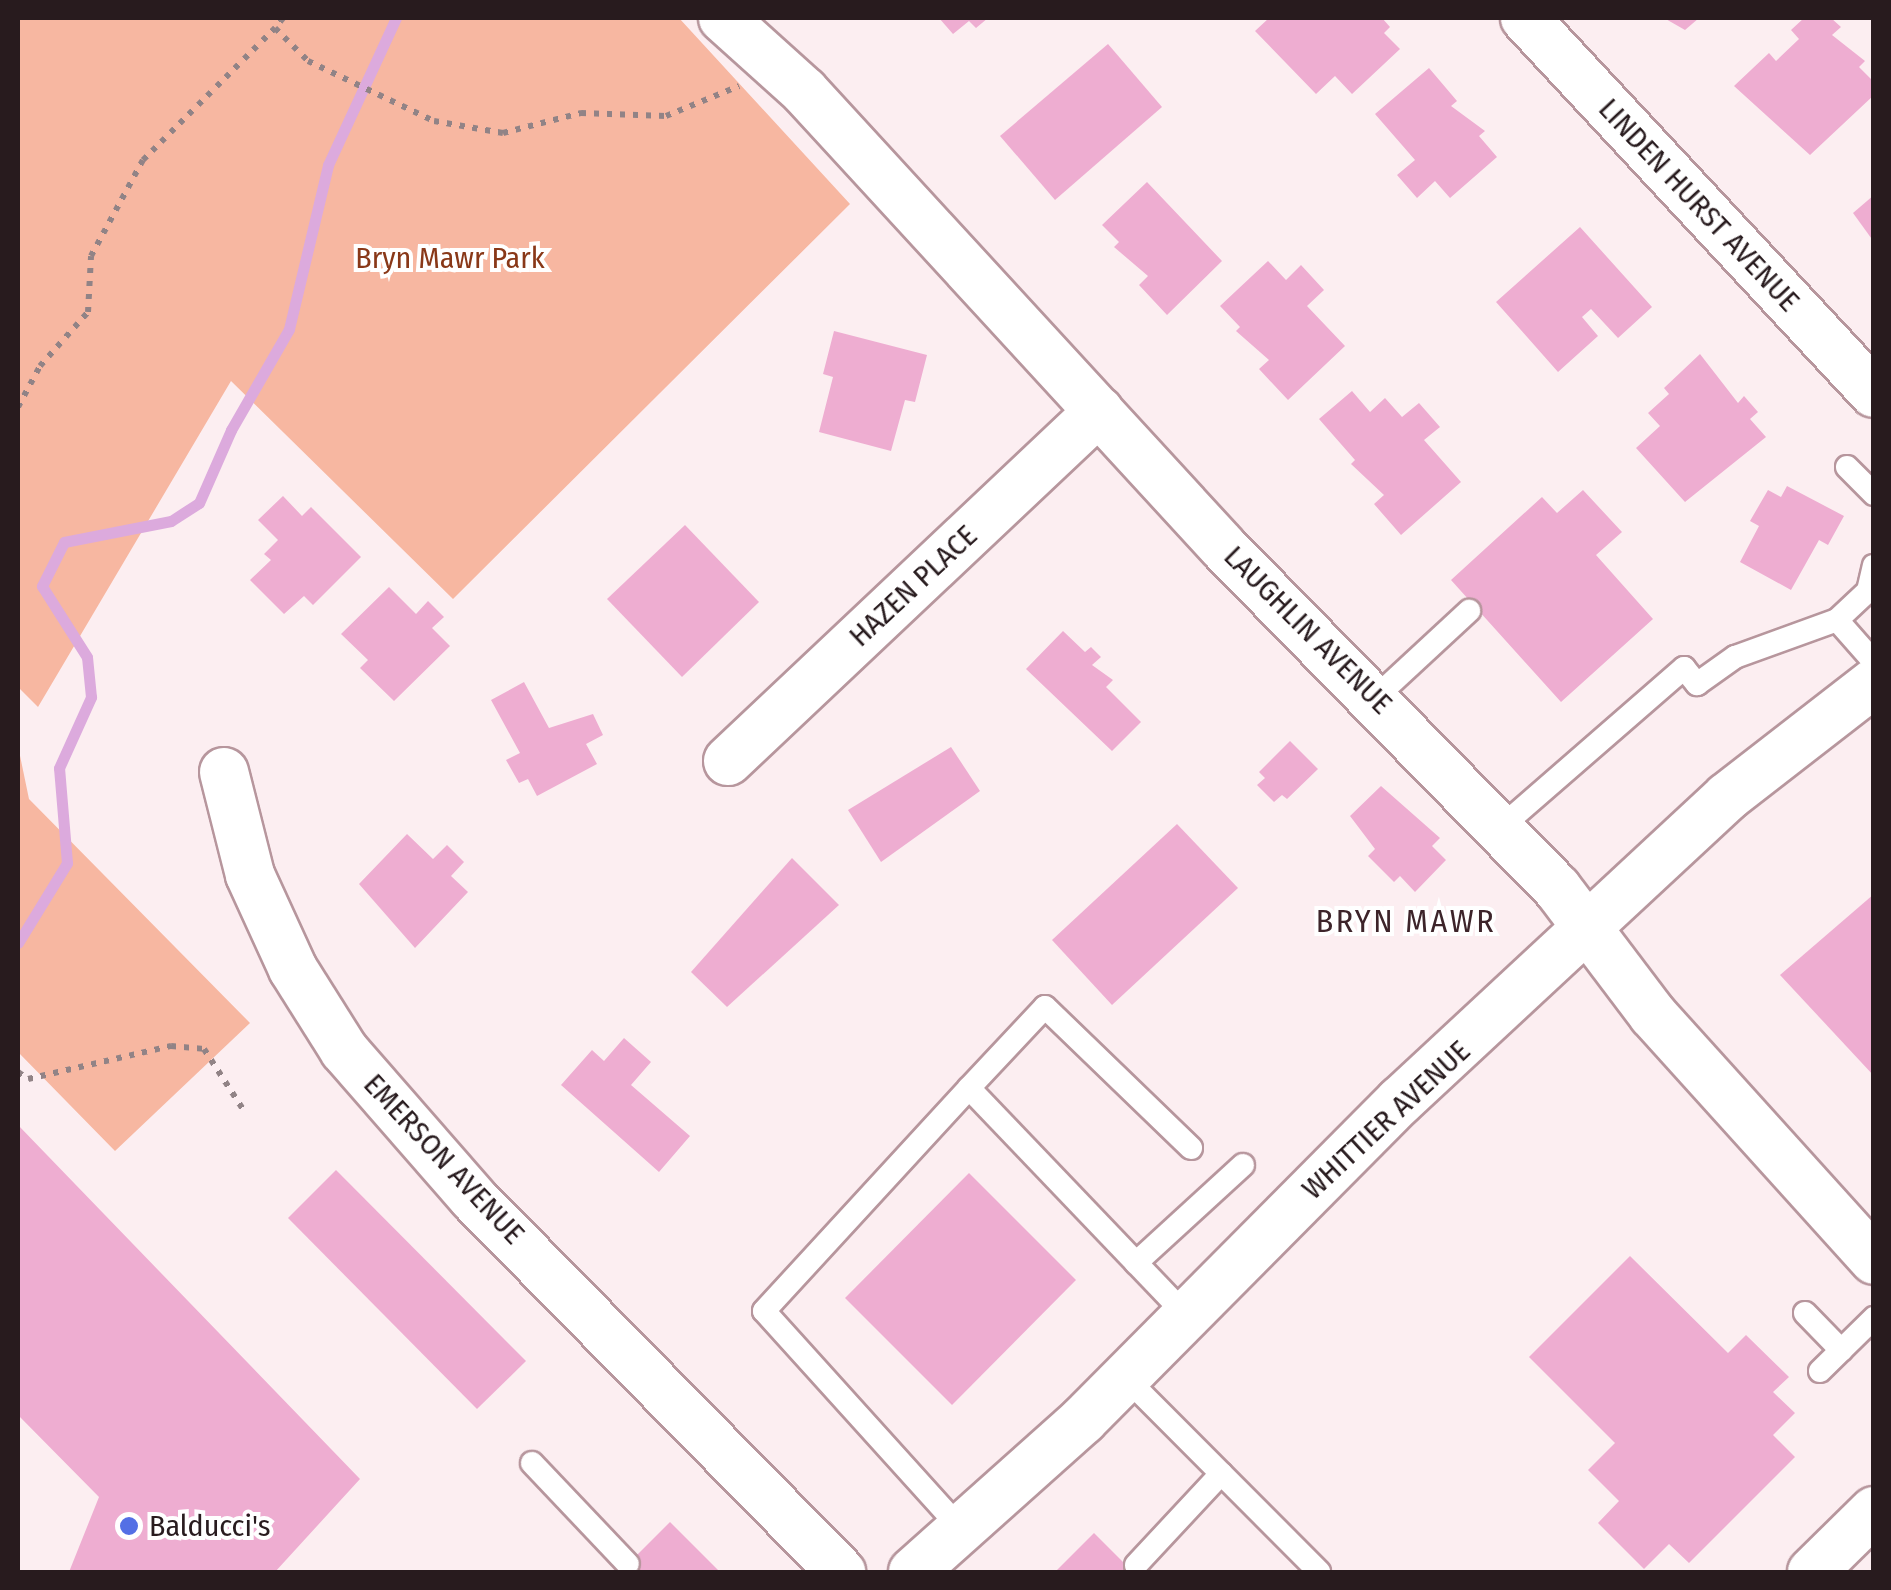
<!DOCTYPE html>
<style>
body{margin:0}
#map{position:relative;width:1891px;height:1590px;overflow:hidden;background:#fceef1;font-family:"Fira Sans Condensed",sans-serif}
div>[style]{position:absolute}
.green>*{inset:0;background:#f7b7a1}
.stream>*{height:11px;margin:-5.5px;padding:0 5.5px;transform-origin:5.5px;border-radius:5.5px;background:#dcaadd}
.building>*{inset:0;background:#eeadd1}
.path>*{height:6px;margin-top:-3px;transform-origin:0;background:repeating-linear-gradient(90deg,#918386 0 5px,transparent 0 13px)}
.roads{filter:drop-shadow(2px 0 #b7969d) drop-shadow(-2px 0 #b7969d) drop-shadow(0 2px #b7969d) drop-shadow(0 -2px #b7969d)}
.lane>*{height:22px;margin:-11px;padding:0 11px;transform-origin:11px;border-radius:11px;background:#fff}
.street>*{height:48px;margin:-24px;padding:0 24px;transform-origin:24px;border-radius:24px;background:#fff}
.dots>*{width:28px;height:28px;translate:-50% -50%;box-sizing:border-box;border:5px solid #fff;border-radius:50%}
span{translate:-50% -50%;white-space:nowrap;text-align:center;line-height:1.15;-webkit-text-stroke:8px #fff;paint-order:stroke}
.street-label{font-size:30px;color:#281b1e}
.park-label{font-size:30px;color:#893818}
.poi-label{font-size:30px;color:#281b1e}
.left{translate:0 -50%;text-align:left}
.neighbourhood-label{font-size:32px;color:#3d242a;letter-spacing:2.5px}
.frame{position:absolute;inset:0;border:20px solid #281b1e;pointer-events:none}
</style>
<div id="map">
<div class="green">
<div style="clip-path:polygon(18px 18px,679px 18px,850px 204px,453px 599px,231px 381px,38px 707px,18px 687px)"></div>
<div style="clip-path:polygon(18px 746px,29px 799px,250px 1023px,115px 1151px,18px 1052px)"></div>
</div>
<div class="stream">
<div style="left:18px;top:943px;width:94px;rotate:-58.5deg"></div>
<div style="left:67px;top:863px;width:95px;rotate:-94.8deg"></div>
<div style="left:59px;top:768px;width:78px;rotate:-65.7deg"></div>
<div style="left:91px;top:697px;width:40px;rotate:-95.7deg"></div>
<div style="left:87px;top:657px;width:84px;rotate:-122.4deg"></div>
<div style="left:42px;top:586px;width:49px;rotate:-63.4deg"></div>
<div style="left:64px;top:542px;width:109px;rotate:-11.1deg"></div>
<div style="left:171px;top:521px;width:33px;rotate:-33deg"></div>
<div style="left:199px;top:503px;width:80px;rotate:-66.3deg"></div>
<div style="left:231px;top:430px;width:116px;rotate:-60.1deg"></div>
<div style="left:289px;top:329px;width:169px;rotate:-76.6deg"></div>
<div style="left:328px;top:165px;width:162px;rotate:-65.2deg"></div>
</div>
<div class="building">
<div style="clip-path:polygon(939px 18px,988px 18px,976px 28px,969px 21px,953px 34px)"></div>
<div style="clip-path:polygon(1269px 18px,1382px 18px,1390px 27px,1384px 33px,1400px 49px,1352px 94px,1335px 76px,1316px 94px,1255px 31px)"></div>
<div style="clip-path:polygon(1664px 18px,1699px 18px,1685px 30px)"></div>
<div style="clip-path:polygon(1804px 18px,1831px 18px,1841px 27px,1832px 35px,1865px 61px,1859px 67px,1874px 82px,1874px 95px,1810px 155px,1734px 86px,1769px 53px,1776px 61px,1799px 39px,1791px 30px)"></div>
<div style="clip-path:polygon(1108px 44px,1162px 107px,1055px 200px,1000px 136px)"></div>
<div style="clip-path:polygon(1429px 68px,1457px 101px,1451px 106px,1485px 131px,1479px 136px,1497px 157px,1450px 198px,1435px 181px,1417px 198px,1397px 175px,1415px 160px,1375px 114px)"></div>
<div style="clip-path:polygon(1147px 182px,1222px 261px,1167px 315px,1139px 285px,1148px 276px,1114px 247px,1119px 242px,1102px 225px)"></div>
<div style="clip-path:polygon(1874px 195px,1874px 242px,1853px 213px)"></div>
<div style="clip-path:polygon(1580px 227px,1652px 307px,1618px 338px,1591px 309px,1582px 317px,1598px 336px,1558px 372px,1496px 302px)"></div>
<div style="clip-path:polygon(1268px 261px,1286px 280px,1301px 265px,1324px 290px,1307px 306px,1345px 346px,1288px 400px,1259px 369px,1269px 360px,1236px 331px,1240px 327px,1220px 306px)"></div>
<div style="clip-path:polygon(834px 331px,927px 355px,915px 402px,905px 400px,891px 451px,819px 432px,833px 377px,823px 374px)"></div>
<div style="clip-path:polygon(1700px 354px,1738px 403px,1744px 396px,1758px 412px,1750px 419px,1766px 437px,1685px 502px,1636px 448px,1660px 426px,1648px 413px,1669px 394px,1664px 388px)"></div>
<div style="clip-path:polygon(1352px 391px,1370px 412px,1385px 398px,1402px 417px,1419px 403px,1440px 427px,1424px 440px,1461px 482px,1401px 535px,1374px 504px,1384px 495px,1351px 464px,1355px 460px,1319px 419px)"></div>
<div style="clip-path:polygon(1787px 486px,1844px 516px,1828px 545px,1819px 540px,1791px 590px,1740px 562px,1759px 526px,1750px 521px,1768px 490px,1781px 497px)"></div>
<div style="clip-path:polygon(1583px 490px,1622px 532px,1596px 555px,1653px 619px,1561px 702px,1451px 580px,1542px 497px,1557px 513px)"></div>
<div style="clip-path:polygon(283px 496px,302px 516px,311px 507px,361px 557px,313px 605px,304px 596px,284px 614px,250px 580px,271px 560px,264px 554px,278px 540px,258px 520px)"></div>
<div style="clip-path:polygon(685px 525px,759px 602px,682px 677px,607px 599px)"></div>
<div style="clip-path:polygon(389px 587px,416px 614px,428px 601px,444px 617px,432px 628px,450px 646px,394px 701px,360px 668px,368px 660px,341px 634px)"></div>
<div style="clip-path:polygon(1063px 631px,1085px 652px,1091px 647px,1101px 657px,1092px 665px,1113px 680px,1106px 687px,1141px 722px,1112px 751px,1026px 669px)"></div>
<div style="clip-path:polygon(524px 682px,549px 728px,593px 714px,603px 735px,586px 744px,597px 764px,537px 796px,528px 779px,519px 783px,506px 760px,520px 753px,491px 700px)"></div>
<div style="clip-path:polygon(1290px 741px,1318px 769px,1287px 799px,1282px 795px,1274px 802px,1257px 785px,1265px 778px,1259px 772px)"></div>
<div style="clip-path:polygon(951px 747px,980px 791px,881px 862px,848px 810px)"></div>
<div style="clip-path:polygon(1381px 786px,1440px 838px,1432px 846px,1446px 860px,1415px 892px,1400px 876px,1394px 882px,1368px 856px,1375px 849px,1350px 816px)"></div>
<div style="clip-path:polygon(1177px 824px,1238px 888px,1112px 1005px,1052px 940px)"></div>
<div style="clip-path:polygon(407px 834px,433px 859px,447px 845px,464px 862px,451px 876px,468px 892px,415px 948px,359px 884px)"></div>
<div style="clip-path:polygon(792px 858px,839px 905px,727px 1007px,691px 972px)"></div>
<div style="clip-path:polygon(1874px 894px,1874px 1076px,1780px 975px)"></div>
<div style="clip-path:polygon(624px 1038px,651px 1062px,631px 1085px,690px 1136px,659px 1172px,561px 1085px,592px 1050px,604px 1061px)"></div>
<div style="clip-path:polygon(18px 1125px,360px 1479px,275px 1572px,69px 1572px,99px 1497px,18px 1415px)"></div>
<div style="clip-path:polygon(336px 1170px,526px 1361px,477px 1409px,288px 1218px)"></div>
<div style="clip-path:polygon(969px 1173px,1076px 1280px,952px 1405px,845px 1298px)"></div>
<div style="clip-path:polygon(1630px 1256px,1728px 1353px,1746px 1335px,1789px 1377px,1773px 1392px,1795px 1413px,1773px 1435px,1795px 1457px,1689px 1563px,1669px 1544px,1644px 1569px,1598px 1523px,1619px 1501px,1588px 1470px,1615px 1443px,1529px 1357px)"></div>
<div style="clip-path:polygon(670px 1522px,720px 1572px,619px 1572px,628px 1564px)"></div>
<div style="clip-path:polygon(1094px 1533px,1133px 1572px,1055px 1572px)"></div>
</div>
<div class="path">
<div style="left:283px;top:18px;width:13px;rotate:129deg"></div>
<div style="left:275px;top:28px;width:47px;rotate:45deg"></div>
<div style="left:308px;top:61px;width:140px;rotate:25.5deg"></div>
<div style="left:434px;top:121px;width:70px;rotate:9.9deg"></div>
<div style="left:503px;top:133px;width:81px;rotate:-14.4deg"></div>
<div style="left:581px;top:113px;width:85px;rotate:2deg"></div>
<div style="left:666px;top:116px;width:79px;rotate:-22.3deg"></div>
<div style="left:18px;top:407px;width:47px;rotate:-61.8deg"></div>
<div style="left:40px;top:366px;width:72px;rotate:-48.4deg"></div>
<div style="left:88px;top:312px;width:56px;rotate:-86.9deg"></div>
<div style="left:91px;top:256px;width:109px;rotate:-61.6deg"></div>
<div style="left:143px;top:160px;width:187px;rotate:-45deg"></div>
<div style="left:18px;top:1072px;width:12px;rotate:35deg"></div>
<div style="left:28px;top:1079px;width:147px;rotate:-13deg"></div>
<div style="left:171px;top:1046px;width:33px;rotate:5deg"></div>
<div style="left:204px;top:1049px;width:77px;rotate:57.1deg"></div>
</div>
<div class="roads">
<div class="lane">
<div style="left:1847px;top:467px;width:38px;rotate:45deg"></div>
<div style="left:1837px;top:620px;width:56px;rotate:48.6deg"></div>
<div style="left:1376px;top:697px;width:127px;rotate:-42.8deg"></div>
<div style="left:1500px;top:828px;width:244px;rotate:-41deg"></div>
<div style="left:1684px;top:668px;width:21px;rotate:51deg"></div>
<div style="left:1697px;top:684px;width:47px;rotate:-35.4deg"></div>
<div style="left:1735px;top:657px;width:109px;rotate:-19.9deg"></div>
<div style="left:1837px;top:620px;width:42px;rotate:-43.1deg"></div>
<div style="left:1868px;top:591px;width:26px;rotate:-77deg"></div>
<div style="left:969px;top:1088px;width:111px;rotate:-46.8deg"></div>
<div style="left:1045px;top:1007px;width:203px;rotate:44deg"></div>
<div style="left:1136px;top:1263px;width:145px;rotate:-42.5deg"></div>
<div style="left:1805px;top:1313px;width:52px;rotate:45.8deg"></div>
<div style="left:1820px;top:1371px;width:76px;rotate:-44.5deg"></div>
<div style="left:1125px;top:1377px;width:275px;rotate:45.1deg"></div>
<div style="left:532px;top:1463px;width:139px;rotate:46.5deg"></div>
<div style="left:962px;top:1530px;width:295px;rotate:-132.1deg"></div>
<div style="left:764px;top:1311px;width:303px;rotate:-47.4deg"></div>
<div style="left:969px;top:1088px;width:314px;rotate:46.3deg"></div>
<div style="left:1136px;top:1565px;width:125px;rotate:-47deg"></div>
</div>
<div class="street">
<div style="left:723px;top:18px;width:109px;rotate:42deg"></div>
<div style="left:804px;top:91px;width:619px;rotate:47.42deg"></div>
<div style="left:1223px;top:547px;width:477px;rotate:45.6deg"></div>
<div style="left:1557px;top:888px;width:159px;rotate:52.9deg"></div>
<div style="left:1653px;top:1015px;width:330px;rotate:47.9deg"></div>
<div style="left:1525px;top:18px;width:512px;rotate:47.06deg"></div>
<div style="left:728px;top:761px;width:510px;rotate:-43.33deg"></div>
<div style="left:224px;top:772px;width:106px;rotate:75.8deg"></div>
<div style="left:250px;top:875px;width:103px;rotate:65.4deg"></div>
<div style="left:293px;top:969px;width:96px;rotate:57.8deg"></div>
<div style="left:344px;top:1050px;width:196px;rotate:48.9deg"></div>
<div style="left:473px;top:1198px;width:525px;rotate:45.46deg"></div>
<div style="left:913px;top:1572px;width:228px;rotate:-41.8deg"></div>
<div style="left:1083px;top:1420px;width:450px;rotate:-45.2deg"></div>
<div style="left:1400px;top:1101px;width:446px;rotate:-42.9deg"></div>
<div style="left:1727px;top:797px;width:186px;rotate:-37.8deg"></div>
<div style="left:1812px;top:1572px;width:87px;rotate:-44.5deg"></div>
</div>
</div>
<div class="dots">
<div style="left:129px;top:1526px;background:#546fe5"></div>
</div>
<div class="street-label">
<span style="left:1699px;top:205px;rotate:47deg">LINDEN HURST AVENUE</span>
<span style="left:913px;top:586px;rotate:-43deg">HAZEN PLACE</span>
<span style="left:1308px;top:630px;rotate:45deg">LAUGHLIN AVENUE</span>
<span style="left:1386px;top:1120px;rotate:-43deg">WHITTIER AVENUE</span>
<span style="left:444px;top:1159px;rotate:47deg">EMERSON AVENUE</span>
</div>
<div class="park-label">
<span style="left:450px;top:258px">Bryn Mawr Park</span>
</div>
<div class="poi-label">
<span class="left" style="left:149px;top:1526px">Balducci's</span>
</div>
<div class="neighbourhood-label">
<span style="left:1406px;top:921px">BRYN MAWR</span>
</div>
<div class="frame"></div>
</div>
